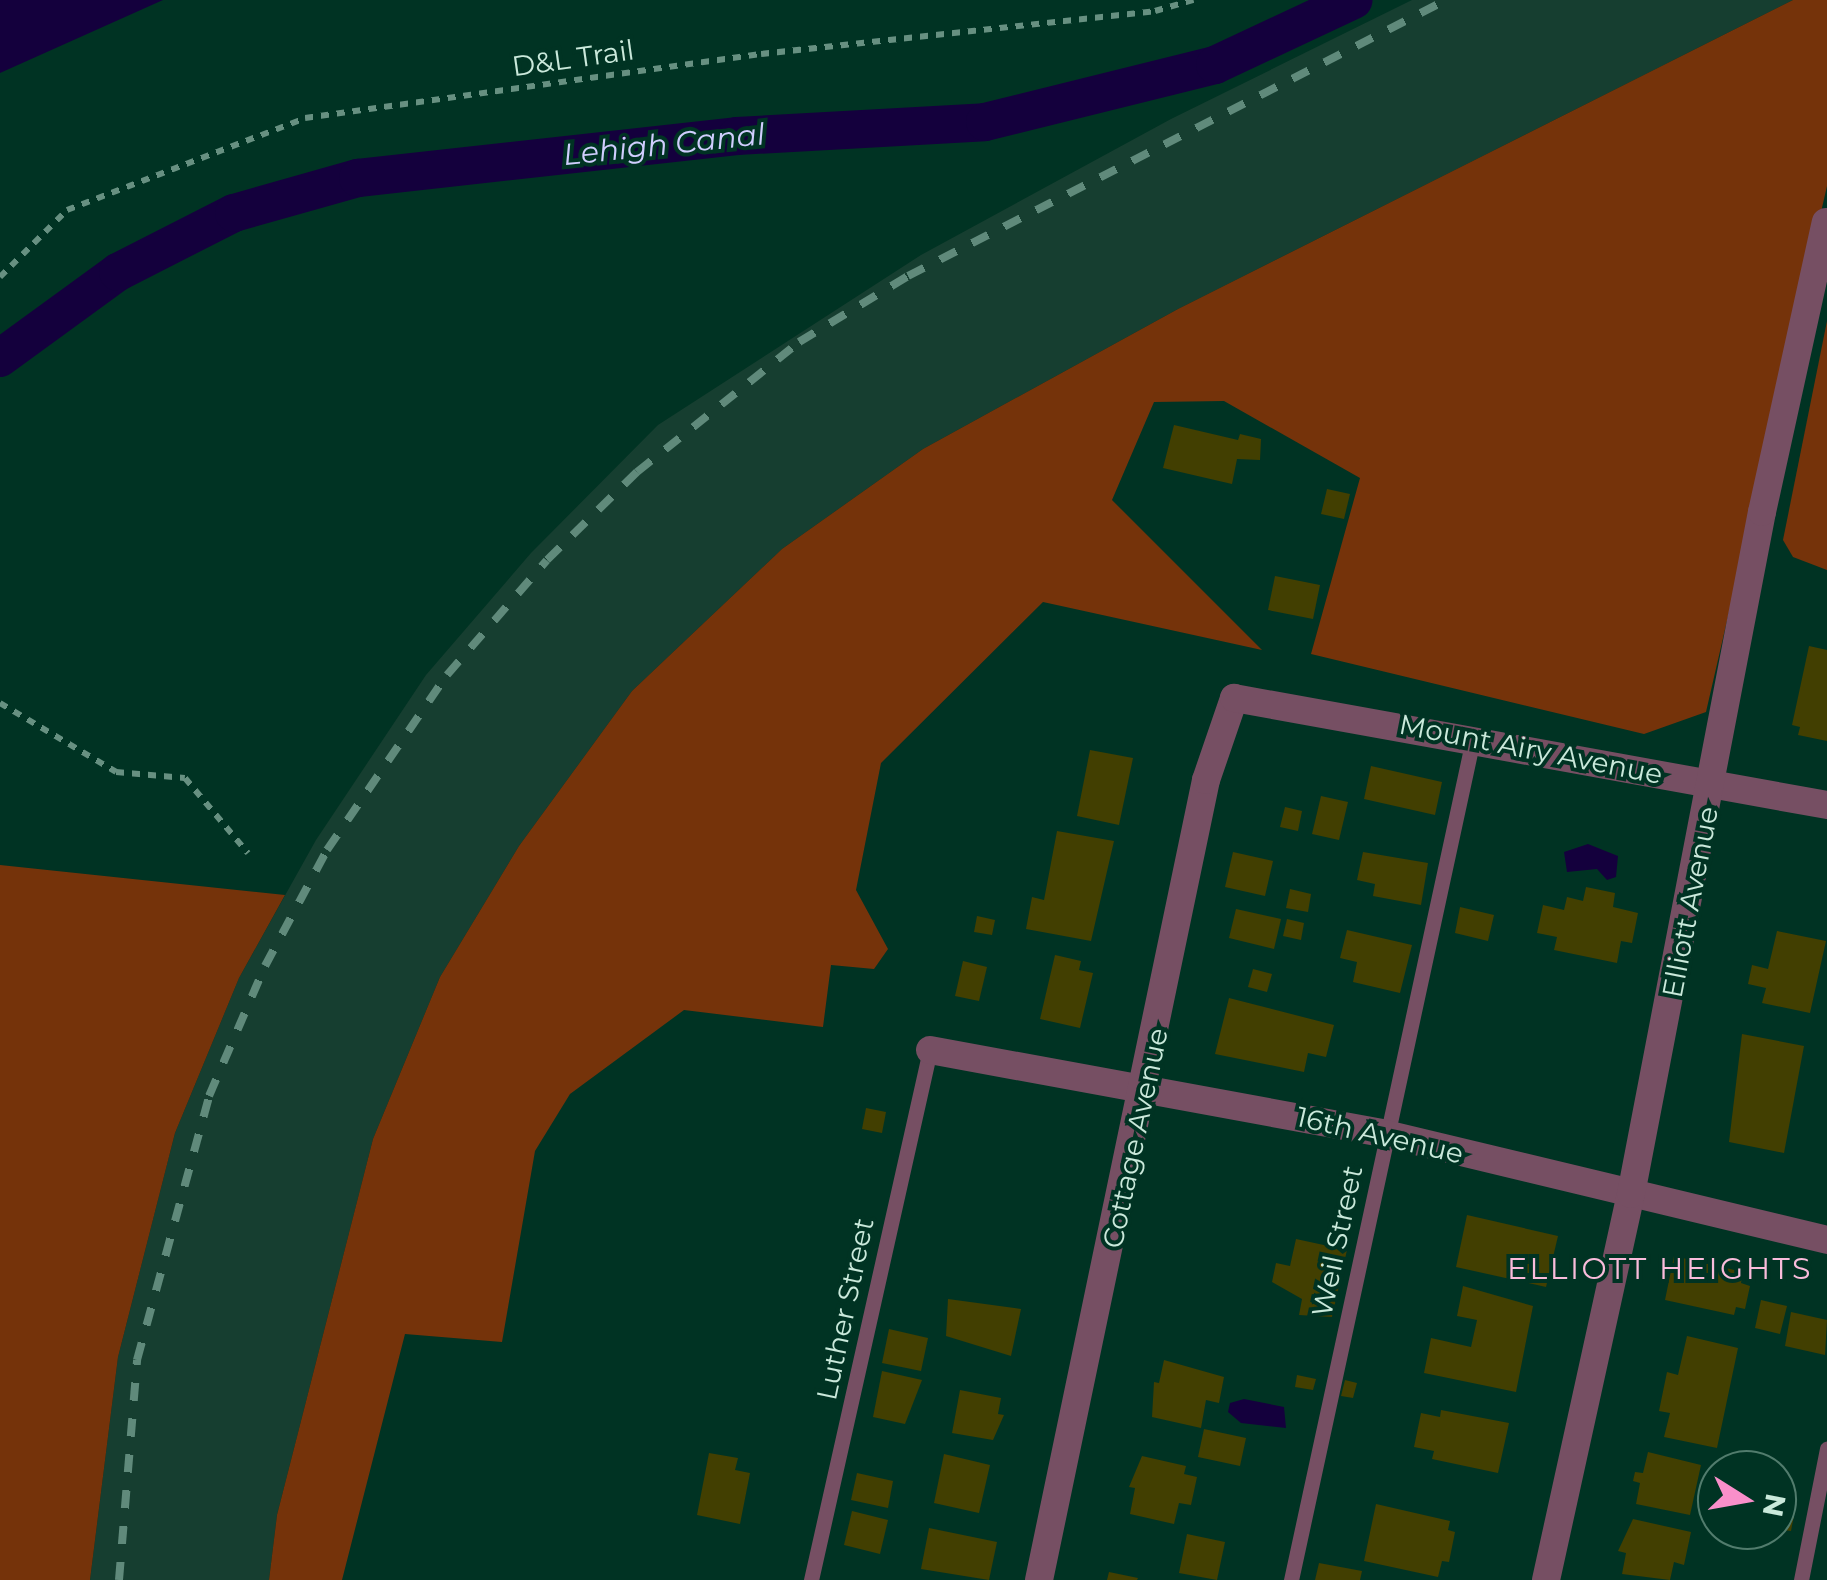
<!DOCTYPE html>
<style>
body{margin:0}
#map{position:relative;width:1827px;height:1580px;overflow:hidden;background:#003323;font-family:Montserrat,sans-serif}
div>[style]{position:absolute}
.built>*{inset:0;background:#163e30}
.green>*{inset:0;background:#75330a}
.water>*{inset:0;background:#14003d}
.canal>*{height:38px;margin:-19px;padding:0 19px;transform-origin:19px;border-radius:19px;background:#14003d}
.building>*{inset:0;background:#423f01}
.path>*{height:6px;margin-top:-3px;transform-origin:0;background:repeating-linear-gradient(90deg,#679081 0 8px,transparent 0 16px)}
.service>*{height:15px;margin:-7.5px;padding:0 7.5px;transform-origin:7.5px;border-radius:7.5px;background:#764f63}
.minor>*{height:28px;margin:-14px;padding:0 14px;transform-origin:14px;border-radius:14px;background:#764f63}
.rail>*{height:8px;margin-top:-4px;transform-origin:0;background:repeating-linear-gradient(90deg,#608a7b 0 18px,transparent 0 36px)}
span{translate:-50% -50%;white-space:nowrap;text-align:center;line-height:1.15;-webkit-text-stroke:8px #003323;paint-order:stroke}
.street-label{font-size:28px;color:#cae9db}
.water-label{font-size:30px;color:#d0cefe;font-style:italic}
.neighbourhood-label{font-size:30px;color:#f9bcdb;letter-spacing:2.5px}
.north{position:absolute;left:1697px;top:1450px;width:100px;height:100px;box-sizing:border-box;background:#003323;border:2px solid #517c6d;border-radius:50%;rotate:101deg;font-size:28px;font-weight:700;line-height:40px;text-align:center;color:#cae9db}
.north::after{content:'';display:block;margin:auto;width:35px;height:45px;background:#f98fca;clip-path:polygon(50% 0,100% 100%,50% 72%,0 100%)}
</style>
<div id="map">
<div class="built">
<div style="clip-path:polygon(1412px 0,1793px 0,1178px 309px,923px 449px,782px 549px,632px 691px,519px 846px,440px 977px,373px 1139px,277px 1515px,269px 1580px,90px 1580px,118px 1357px,175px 1133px,239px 978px,316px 840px,426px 675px,531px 553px,658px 425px,921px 255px,1171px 119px)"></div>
</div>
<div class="green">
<div style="clip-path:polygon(1793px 0,1827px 0,1827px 186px,1706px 712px,1644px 734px,1311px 654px,1360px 478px,1224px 401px,1154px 402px,1112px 500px,1262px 650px,1043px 602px,881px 763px,856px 890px,888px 949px,874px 969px,831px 965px,823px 1027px,684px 1010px,570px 1094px,535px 1151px,502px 1342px,405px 1334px,342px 1580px,269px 1580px,277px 1515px,373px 1139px,440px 977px,519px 846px,632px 691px,782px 549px,923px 449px,1178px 309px)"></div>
<div style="clip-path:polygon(1827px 321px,1827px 570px,1793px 557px,1783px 540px)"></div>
<div style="clip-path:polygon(0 865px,285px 895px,239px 978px,175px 1133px,118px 1357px,90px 1580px,0 1580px)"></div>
</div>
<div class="water">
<div style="clip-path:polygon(0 0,163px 0,0 73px)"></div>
<div style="clip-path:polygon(1588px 844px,1618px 856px,1616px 877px,1607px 880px,1597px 869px,1567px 872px,1564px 852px)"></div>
<div style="clip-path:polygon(1244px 1399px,1284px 1407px,1286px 1428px,1241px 1423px,1228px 1412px,1230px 1403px)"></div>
</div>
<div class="canal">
<div style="left:0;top:358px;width:146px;rotate:-36.1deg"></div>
<div style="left:118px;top:272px;width:130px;rotate:-27deg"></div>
<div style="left:234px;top:213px;width:129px;rotate:-15.8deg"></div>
<div style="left:358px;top:178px;width:381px;rotate:-6.3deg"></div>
<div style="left:737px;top:136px;width:248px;rotate:-3.2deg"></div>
<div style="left:985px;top:122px;width:237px;rotate:-13.9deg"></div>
<div style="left:1215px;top:65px;width:153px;rotate:-25.1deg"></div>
</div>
<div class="building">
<div style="clip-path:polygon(1174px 425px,1238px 440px,1240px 434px,1261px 439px,1260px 460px,1237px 459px,1232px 484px,1163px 468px)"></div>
<div style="clip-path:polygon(1327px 489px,1350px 494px,1344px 519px,1321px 514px)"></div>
<div style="clip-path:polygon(1275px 576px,1320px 585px,1313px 619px,1268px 610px)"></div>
<div style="clip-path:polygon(1809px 646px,1827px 650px,1827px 741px,1798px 735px,1800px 727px,1792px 725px)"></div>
<div style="clip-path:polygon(1090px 750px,1133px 758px,1119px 825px,1077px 816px)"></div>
<div style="clip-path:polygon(1371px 766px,1442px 782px,1435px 815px,1364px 799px)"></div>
<div style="clip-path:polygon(1321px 796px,1348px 802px,1339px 840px,1312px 834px)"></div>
<div style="clip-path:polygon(1285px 807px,1302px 811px,1298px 831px,1280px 827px)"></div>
<div style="clip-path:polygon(1057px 831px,1114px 841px,1091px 941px,1026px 929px,1032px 897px,1044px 900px)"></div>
<div style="clip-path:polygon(1233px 852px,1273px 861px,1265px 896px,1225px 887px)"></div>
<div style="clip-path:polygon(1363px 852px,1428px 863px,1421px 905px,1373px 896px,1375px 884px,1357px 880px)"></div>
<div style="clip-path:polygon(1586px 887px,1615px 893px,1613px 907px,1638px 913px,1632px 943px,1621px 941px,1617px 963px,1554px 950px,1557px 937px,1537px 933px,1543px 905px,1564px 910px,1567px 897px,1583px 901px)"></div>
<div style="clip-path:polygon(1290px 889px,1311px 894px,1308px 912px,1286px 908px)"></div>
<div style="clip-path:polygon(1460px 907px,1494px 915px,1488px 941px,1455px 933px)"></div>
<div style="clip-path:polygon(1236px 909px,1281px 919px,1274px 949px,1229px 938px)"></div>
<div style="clip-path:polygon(977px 916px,995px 920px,992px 935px,974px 932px)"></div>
<div style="clip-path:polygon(1287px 919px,1304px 923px,1301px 940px,1283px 936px)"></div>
<div style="clip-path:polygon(1347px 930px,1412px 945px,1400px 993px,1353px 982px,1357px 962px,1340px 958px)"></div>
<div style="clip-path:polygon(1777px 931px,1826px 941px,1810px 1013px,1762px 1003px,1766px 988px,1748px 984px,1752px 965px,1768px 969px)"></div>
<div style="clip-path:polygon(1055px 955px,1081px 961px,1079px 970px,1093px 973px,1080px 1028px,1040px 1019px)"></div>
<div style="clip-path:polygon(963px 961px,987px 967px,979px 1001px,955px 996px)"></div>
<div style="clip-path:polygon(1253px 969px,1272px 974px,1267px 992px,1248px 987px)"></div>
<div style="clip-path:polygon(1229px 998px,1334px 1025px,1326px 1057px,1308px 1053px,1304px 1072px,1215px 1054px)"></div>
<div style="clip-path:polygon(1742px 1034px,1804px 1046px,1784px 1153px,1729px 1142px)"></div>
<div style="clip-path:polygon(866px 1108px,886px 1112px,882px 1133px,862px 1129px)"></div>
<div style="clip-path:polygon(1467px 1215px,1558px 1236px,1546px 1287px,1456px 1267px)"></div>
<div style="clip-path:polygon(1296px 1239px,1347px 1250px,1332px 1317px,1299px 1315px,1302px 1299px,1272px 1282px,1276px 1263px,1290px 1266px)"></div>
<div style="clip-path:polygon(1674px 1256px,1743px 1272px,1741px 1283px,1750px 1286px,1745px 1309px,1736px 1307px,1734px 1315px,1665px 1300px)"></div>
<div style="clip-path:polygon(1463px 1286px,1533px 1306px,1516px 1392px,1424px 1373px,1431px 1338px,1471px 1347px,1477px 1320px,1457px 1316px)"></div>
<div style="clip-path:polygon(948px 1299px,1021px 1309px,1011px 1356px,946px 1336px)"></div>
<div style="clip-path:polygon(1761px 1300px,1787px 1306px,1780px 1334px,1755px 1328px)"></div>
<div style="clip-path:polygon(1791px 1312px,1827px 1320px,1825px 1355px,1785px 1346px)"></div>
<div style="clip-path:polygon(889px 1329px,928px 1338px,921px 1371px,882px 1363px)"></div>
<div style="clip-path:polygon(1687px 1336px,1738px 1348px,1717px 1448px,1664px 1437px,1670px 1413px,1659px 1411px,1667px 1372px,1678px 1375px)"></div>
<div style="clip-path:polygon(1164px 1360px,1224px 1377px,1219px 1403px,1206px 1400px,1201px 1428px,1152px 1417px,1154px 1382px,1159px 1383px)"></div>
<div style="clip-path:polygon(882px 1371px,922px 1380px,905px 1424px,873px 1417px)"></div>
<div style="clip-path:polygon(1297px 1375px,1316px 1379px,1313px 1390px,1295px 1387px)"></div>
<div style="clip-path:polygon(1345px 1380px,1357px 1383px,1353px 1398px,1341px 1396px)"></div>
<div style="clip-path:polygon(960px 1390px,1001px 1398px,998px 1414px,1004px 1415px,993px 1440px,952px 1433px)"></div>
<div style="clip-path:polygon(1441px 1410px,1509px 1423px,1498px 1473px,1432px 1459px,1434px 1451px,1414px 1447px,1421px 1413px,1440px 1417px)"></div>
<div style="clip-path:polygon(1204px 1429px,1246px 1438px,1240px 1466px,1198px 1457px)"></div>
<div style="clip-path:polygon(1648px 1452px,1701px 1465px,1690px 1515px,1636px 1504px,1640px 1483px,1633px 1481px,1635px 1472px,1643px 1473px)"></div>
<div style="clip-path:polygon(709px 1453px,738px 1458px,735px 1470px,750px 1473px,740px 1524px,697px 1515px)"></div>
<div style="clip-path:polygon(944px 1454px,990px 1465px,979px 1513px,934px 1503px)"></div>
<div style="clip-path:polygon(1142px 1456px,1186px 1466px,1184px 1474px,1197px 1477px,1191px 1505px,1179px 1503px,1174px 1524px,1130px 1514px,1135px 1488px,1129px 1487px)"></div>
<div style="clip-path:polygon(857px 1473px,893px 1481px,888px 1508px,851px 1500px)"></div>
<div style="clip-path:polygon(1780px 1502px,1796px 1505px,1791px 1531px,1777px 1529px)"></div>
<div style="clip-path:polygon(1376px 1504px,1450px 1521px,1448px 1530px,1455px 1532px,1449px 1562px,1442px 1561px,1438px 1577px,1364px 1561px)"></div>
<div style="clip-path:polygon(852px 1511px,888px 1520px,880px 1554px,844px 1545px)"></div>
<div style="clip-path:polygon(1633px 1519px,1691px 1532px,1684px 1565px,1674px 1562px,1670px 1580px,1622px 1574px,1626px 1553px,1618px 1551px)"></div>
<div style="clip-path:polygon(929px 1528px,997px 1542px,989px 1580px,921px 1569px)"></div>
<div style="clip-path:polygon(1187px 1534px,1225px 1542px,1217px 1580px,1179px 1573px)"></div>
<div style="clip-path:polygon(1319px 1563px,1362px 1571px,1360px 1580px,1315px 1580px)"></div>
<div style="clip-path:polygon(1109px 1572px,1138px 1578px,1137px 1580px,1107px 1580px)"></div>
</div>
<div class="path">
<div style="left:0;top:277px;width:95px;rotate:-45deg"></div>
<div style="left:67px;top:210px;width:255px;rotate:-21.1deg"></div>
<div style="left:305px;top:118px;width:460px;rotate:-8deg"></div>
<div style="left:761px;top:54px;width:396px;rotate:-6.2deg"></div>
<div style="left:1155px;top:11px;width:40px;rotate:-16deg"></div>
<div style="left:0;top:703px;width:135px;rotate:30.7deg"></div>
<div style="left:116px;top:772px;width:69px;rotate:5deg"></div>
<div style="left:185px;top:778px;width:98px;rotate:50deg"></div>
</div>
<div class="service">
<div style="left:811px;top:1580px;width:543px;rotate:-77.35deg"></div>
<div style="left:1291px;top:1580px;width:860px;rotate:-77.79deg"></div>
<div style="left:1801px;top:1580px;width:134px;rotate:-78.8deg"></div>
</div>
<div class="minor">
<div style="left:930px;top:1050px;width:464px;rotate:10.4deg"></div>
<div style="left:1386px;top:1134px;width:454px;rotate:13.5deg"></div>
<div style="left:1039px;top:1580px;width:817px;rotate:-78.21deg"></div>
<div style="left:1206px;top:780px;width:87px;rotate:-71.1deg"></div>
<div style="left:1234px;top:698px;width:603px;rotate:10.23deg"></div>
<div style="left:1546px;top:1580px;width:395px;rotate:-77.6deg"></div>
<div style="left:1631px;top:1194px;width:694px;rotate:-79.13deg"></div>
<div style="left:1762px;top:512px;width:297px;rotate:-77.6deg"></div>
</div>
<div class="rail">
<div style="left:119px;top:1580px;width:221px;rotate:-85.3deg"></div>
<div style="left:137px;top:1360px;width:274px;rotate:-74.7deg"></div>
<div style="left:209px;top:1096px;width:142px;rotate:-66.7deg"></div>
<div style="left:265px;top:966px;width:132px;rotate:-61.9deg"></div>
<div style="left:327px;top:850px;width:212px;rotate:-55.6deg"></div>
<div style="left:447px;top:675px;width:152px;rotate:-49deg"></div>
<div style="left:547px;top:560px;width:126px;rotate:-44.4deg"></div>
<div style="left:637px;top:472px;width:208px;rotate:-38.7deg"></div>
<div style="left:799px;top:342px;width:127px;rotate:-31.2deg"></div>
<div style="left:908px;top:276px;width:605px;rotate:-27.16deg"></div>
</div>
<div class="street-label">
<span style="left:573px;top:58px;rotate:-8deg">D&amp;L Trail</span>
<span style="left:1531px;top:749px;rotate:11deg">Mount Airy Avenue</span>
<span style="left:1690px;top:902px;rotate:-79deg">Elliott Avenue</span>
<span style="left:1380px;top:1135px;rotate:13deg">16th Avenue</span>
<span style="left:1135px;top:1138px;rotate:-78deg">Cottage Avenue</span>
<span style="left:1337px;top:1241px;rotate:-78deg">Weil Street</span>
<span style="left:845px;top:1309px;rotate:-78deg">Luther Street</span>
</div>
<div class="water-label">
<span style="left:664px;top:145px;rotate:-6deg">Lehigh Canal</span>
</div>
<div class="neighbourhood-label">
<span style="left:1660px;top:1269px">ELLIOTT HEIGHTS</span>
</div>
<div class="north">N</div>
</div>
